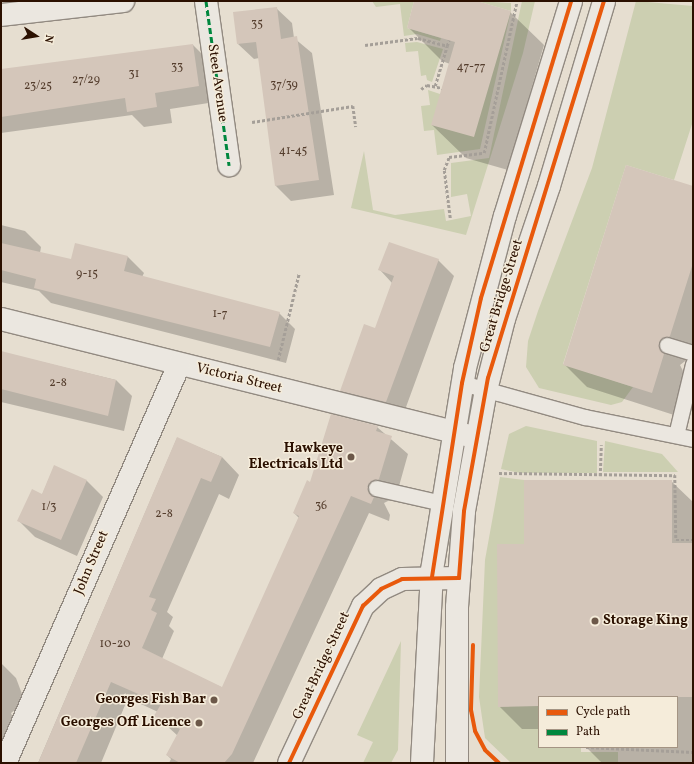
<!DOCTYPE html>
<style>
body{margin:0}
#map{position:relative;width:694px;height:764px;overflow:hidden;background:#e6ded0;font-family:Vollkorn,serif}
div>[style]{position:absolute}
.green>*{inset:0;background:#cccfb1}
.shadow>*{inset:0;background:#0003}
.building>*{inset:0;background:#d4c6ba}
.path>*{height:2.5px;margin-top:-1.25px;transform-origin:0;background:repeating-linear-gradient(90deg,#a59f98 0 3px,transparent 0 5px)}
.roads{filter:drop-shadow(1px 0 #928a81) drop-shadow(-1px 0 #928a81) drop-shadow(0 1px #928a81) drop-shadow(0 -1px #928a81)}
.service>*{height:15px;margin:-7.5px;padding:0 7.5px;transform-origin:7.5px;border-radius:7.5px;background:#ebe7e0}
.minor>*{height:22px;margin:-11px;padding:0 11px;transform-origin:11px;border-radius:11px;background:#ebe7e0}
.tertiary>*{height:22px;margin:-11px;padding:0 11px;transform-origin:11px;border-radius:11px;background:#ebe7e0}
.quiet>*{height:3px;margin-top:-1.5px;transform-origin:0;background:repeating-linear-gradient(90deg,#00873e 0 6px,transparent 0 9px)}
.cycleway>*{height:4px;margin:-2px;padding:0 2px;transform-origin:2px;border-radius:2px;background:#e8590c}
.dots>*{width:11px;height:11px;translate:-50% -50%;box-sizing:border-box;border:2px solid #f5ecda;border-radius:50%}
span{translate:-50% -50%;white-space:nowrap;text-align:center;line-height:1.15;-webkit-text-stroke:3px #f5ecda;paint-order:stroke}
.number-label{font-size:12px;color:#553e2e}
.number-label span{-webkit-text-stroke-width:0}
.street-label{font-size:14px;color:#2b1000}
.poi-label{font-size:14px;color:#2b1000;font-weight:700}
.right{translate:-100% -50%;text-align:right}
.left{translate:0 -50%;text-align:left}
.frame{position:absolute;inset:0;border:2px solid #2b1000;pointer-events:none}
.legend{position:absolute;left:538px;top:696px;width:140px;height:52px;box-sizing:border-box;background:#f5ecda;border:1px solid #a49483;margin:0;padding:5px 7px;list-style:none;font-size:12px;color:#2b1000}
.legend li{display:flex;align-items:center;gap:8px;height:20px}
.legend b{width:20px;border:1px solid #a49483}
.north{position:absolute;left:16px;top:16px;width:40px;height:40px;-webkit-text-stroke:3px #f5ecda;paint-order:stroke;rotate:102deg;font-size:11px;font-weight:700;line-height:16px;text-align:center;color:#2b1000}
.north::after{content:'';display:block;margin:auto;width:14px;height:18px;background:#2b1000;clip-path:polygon(50% 0,100% 100%,50% 72%,0 100%)}
</style>
<div id="map">
<div class="green">
<div style="clip-path:polygon(372px 1px,414px 1px,407px 28px,441px 38px,440px 41px,417px 34px,404px 36px,400px 4px,376px 7px)"></div>
<div style="clip-path:polygon(477px 1px,511px 3px,511px 11px,480px 149px,437px 155px,434px 130px,424px 131px,421px 106px,430px 105px,428px 90px,440px 94px,511px 11px)"></div>
<div style="clip-path:polygon(522px 1px,535px 1px,523px 53px,466px 235px,351px 208px,364px 151px,373px 210px,395px 215px,444px 209px,446px 221px,471px 216px,467px 194px,451px 197px,451px 163px,489px 158px)"></div>
<div style="clip-path:polygon(636px 1px,693px 6px,693px 121px,674px 180px,626px 165px,563px 364px,633px 387px,622px 402px,611px 405px,539px 388px,526px 367px,528px 341px,538px 311px,592px 168px)"></div>
<div style="clip-path:polygon(417px 42px,443px 49px,432px 82px,427px 80px,426px 75px,421px 76px,418px 51px,406px 52px,405px 43px)"></div>
<div style="clip-path:polygon(526px 426px,597px 441px,597px 473px,520px 473px,501px 469px,509px 434px)"></div>
<div style="clip-path:polygon(605px 441px,662px 454px,678px 472px,603px 472px)"></div>
<div style="clip-path:polygon(500px 477px,524px 480px,524px 544px,498px 706px,539px 706px,539px 747px,581px 747px,581px 752px,618px 752px,618px 763px,511px 763px,485px 738px,479px 697px,485px 560px)"></div>
<div style="clip-path:polygon(401px 641px,398px 750px,391px 763px,363px 763px,373px 742px,357px 735px)"></div>
</div>
<div class="shadow">
<div style="clip-path:polygon(415px 1px,473px 1px,510px 12px,544px 45px,508px 170px,466px 158px,432px 125px,450px 64px,442px 61px,408px 27px)"></div>
<div style="clip-path:polygon(276px 8px,292px 23px,294px 38px,312px 53px,334px 195px,291px 201px,276px 186px,259px 58px,254px 59px,238px 44px)"></div>
<div style="clip-path:polygon(193px 45px,209px 61px,215px 102px,170px 109px,172px 123px,144px 127px,132px 115px,1px 133px,1px 71px)"></div>
<div style="clip-path:polygon(693px 187px,693px 355px,680px 365px,686px 377px,674px 415px,587px 387px,564px 364px)"></div>
<div style="clip-path:polygon(1px 225px,25px 231px,41px 247px,40px 253px,72px 261px,76px 245px,128px 257px,144px 273px,142px 277px,279px 313px,295px 329px,286px 363px,51px 303px,39px 291px,1px 282px)"></div>
<div style="clip-path:polygon(438px 260px,454px 276px,402px 418px,357px 406px,341px 391px,376px 329px,392px 283px,380px 270px)"></div>
<div style="clip-path:polygon(1px 352px,116px 380px,132px 396px,124px 431px,1px 402px)"></div>
<div style="clip-path:polygon(331px 416px,377px 427px,408px 454px,396px 497px,384px 503px,390px 515px,389px 521px,369px 513px,253px 763px,169px 763px,171px 759px,167px 755px,178px 736px,156px 716px,158px 712px,128px 698px,101px 763px,38px 763px,177px 438px,222px 457px,239px 475px,229px 499px,219px 494px,167px 612px,173px 617px,169px 626px,174px 631px,162px 659px,223px 688px,299px 518px,294px 513px,311px 483px)"></div>
<div style="clip-path:polygon(54px 467px,87px 481px,103px 497px,77px 556px,35px 537px,19px 521px,42px 495px)"></div>
<div style="clip-path:polygon(671px 481px,693px 502px,693px 763px,602px 763px,586px 747px,677px 747px,677px 697px,539px 697px,539px 729px,522px 729px,499px 706px,525px 545px)"></div>
<div style="clip-path:polygon(1px 663px,16px 678px,25px 702px,11px 713px,18px 732px,1px 763px)"></div>
</div>
<div class="building">
<div style="clip-path:polygon(414px 1px,477px 1px,511px 11px,474px 137px,431px 125px,455px 42px,407px 28px)"></div>
<div style="clip-path:polygon(277px 7px,281px 39px,297px 36px,319px 180px,275px 186px,256px 42px,237px 44px,233px 12px)"></div>
<div style="clip-path:polygon(193px 44px,199px 86px,155px 93px,157px 107px,127px 112px,125px 98px,1px 117px,1px 69px)"></div>
<div style="clip-path:polygon(626px 165px,693px 186px,693px 263px,670px 336px,659px 342px,664px 354px,652px 393px,563px 365px)"></div>
<div style="clip-path:polygon(389px 242px,439px 259px,386px 402px,340px 391px,364px 324px,375px 328px,394px 276px,378px 270px)"></div>
<div style="clip-path:polygon(1px 243px,71px 259px,75px 243px,128px 256px,124px 271px,280px 312px,270px 347px,34px 288px,36px 279px,1px 270px)"></div>
<div style="clip-path:polygon(1px 351px,116px 380px,108px 416px,1px 389px)"></div>
<div style="clip-path:polygon(331px 414px,378px 426px,376px 431px,392px 436px,379px 479px,367px 486px,374px 497px,371px 504px,351px 496px,232px 754px,224px 763px,180px 763px,166px 755px,180px 729px,154px 716px,161px 704px,111px 682px,76px 763px,38px 763px,177px 437px,222px 457px,211px 482px,201px 478px,149px 597px,156px 599px,151px 610px,157px 613px,142px 648px,222px 687px,299px 516px,293px 513px,307px 480px,310px 482px)"></div>
<div style="clip-path:polygon(54px 465px,87px 480px,61px 540px,17px 521px,32px 489px,42px 494px)"></div>
<div style="clip-path:polygon(524px 480px,672px 480px,672px 543px,693px 543px,693px 697px,539px 697px,539px 706px,498px 707px,497px 544px,524px 544px)"></div>
</div>
<div class="path">
<div style="left:365px;top:45px;width:53px;rotate:-7.5deg"></div>
<div style="left:418px;top:38px;width:30px;rotate:15deg"></div>
<div style="left:447px;top:46px;width:6px;rotate:-72deg"></div>
<div style="left:435px;top:86px;width:42px;rotate:-73.3deg"></div>
<div style="left:421px;top:89px;width:7px;rotate:-34deg"></div>
<div style="left:427px;top:85px;width:15px;rotate:11deg"></div>
<div style="left:252px;top:122px;width:102px;rotate:-9deg"></div>
<div style="left:353px;top:106px;width:21px;rotate:82deg"></div>
<div style="left:450px;top:218px;width:48px;rotate:-97.1deg"></div>
<div style="left:444px;top:170px;width:14px;rotate:-69deg"></div>
<div style="left:449px;top:157px;width:35px;rotate:-7deg"></div>
<div style="left:484px;top:153px;width:156px;rotate:-77.8deg"></div>
<div style="left:278px;top:360px;width:89px;rotate:-76.4deg"></div>
<div style="left:499px;top:473px;width:176px;rotate:0.7deg"></div>
<div style="left:675px;top:475px;width:65px;rotate:89.1deg"></div>
<div style="left:676px;top:540px;width:17px"></div>
<div style="left:600px;top:476px;width:31px;rotate:-88deg"></div>
<div style="left:586px;top:747px;width:107px;rotate:2.7deg"></div>
</div>
<div class="roads">
<div class="service">
<div style="left:667px;top:345px;width:27px;rotate:17deg"></div>
<div style="left:462px;top:383px;width:128px;rotate:15.5deg"></div>
<div style="left:585px;top:417px;width:110px;rotate:11.5deg"></div>
<div style="left:676px;top:435px;width:73px;rotate:-76.5deg"></div>
<div style="left:376px;top:488px;width:68px;rotate:12.8deg"></div>
</div>
<div class="minor">
<div style="left:206px;top:1px;width:166px;rotate:82deg"></div>
<div style="left:1px;top:15px;width:123px;rotate:-6.5deg"></div>
<div style="left:1px;top:319px;width:487px;rotate:14deg"></div>
<div style="left:5px;top:763px;width:435px;rotate:-66.4deg"></div>
<div style="left:289px;top:763px;width:174px;rotate:-64.8deg"></div>
<div style="left:363px;top:606px;width:25px;rotate:-43deg"></div>
<div style="left:381px;top:589px;width:23px;rotate:-25deg"></div>
<div style="left:402px;top:579px;width:57px;rotate:-1deg"></div>
</div>
<div class="tertiary">
<div style="left:422px;top:763px;width:193px;rotate:-87deg"></div>
<div style="left:432px;top:570px;width:205px;rotate:-80.7deg"></div>
<div style="left:465px;top:368px;width:157px;rotate:-75.3deg"></div>
<div style="left:505px;top:216px;width:225px;rotate:-72.9deg"></div>
<div style="left:457px;top:763px;width:156px;rotate:-90deg"></div>
<div style="left:457px;top:607px;width:96px;rotate:-85.8deg"></div>
<div style="left:464px;top:511px;width:123px;rotate:-79.7deg"></div>
<div style="left:486px;top:390px;width:73px;rotate:-75.8deg"></div>
<div style="left:504px;top:319px;width:140px;rotate:-71.3deg"></div>
<div style="left:549px;top:186px;width:193px;rotate:-73.4deg"></div>
</div>
</div>
<div class="quiet">
<div style="left:206px;top:1px;width:166px;rotate:82deg"></div>
</div>
<div class="cycleway">
<div style="left:432px;top:577px;width:196px;rotate:-81.2deg"></div>
<div style="left:462px;top:383px;width:87px;rotate:-77.4deg"></div>
<div style="left:481px;top:298px;width:310px;rotate:-73.1deg"></div>
<div style="left:473px;top:645px;width:65px;rotate:91.8deg"></div>
<div style="left:471px;top:710px;width:21px;rotate:79deg"></div>
<div style="left:475px;top:731px;width:21px;rotate:62deg"></div>
<div style="left:485px;top:750px;width:19px;rotate:43deg"></div>
<div style="left:289px;top:763px;width:174px;rotate:-64.8deg"></div>
<div style="left:363px;top:606px;width:25px;rotate:-43deg"></div>
<div style="left:381px;top:589px;width:23px;rotate:-25deg"></div>
<div style="left:402px;top:579px;width:57px;rotate:-1deg"></div>
<div style="left:459px;top:578px;width:67px;rotate:-85.7deg"></div>
<div style="left:464px;top:511px;width:135px;rotate:-79.8deg"></div>
<div style="left:488px;top:378px;width:394px;rotate:-72.9deg"></div>
</div>
<div class="dots">
<div style="left:351px;top:457px;background:#6c5849"></div>
<div style="left:595px;top:621px;background:#6c5849"></div>
<div style="left:214px;top:700px;background:#6c5849"></div>
<div style="left:199px;top:723px;background:#6c5849"></div>
</div>
<div class="number-label">
<span style="left:257px;top:25px">35</span>
<span style="left:177px;top:68px">33</span>
<span style="left:471px;top:68px">47-77</span>
<span style="left:134px;top:75px">31</span>
<span style="left:86px;top:81px">27/29</span>
<span style="left:284px;top:86px">37/39</span>
<span style="left:38px;top:87px">23/25</span>
<span style="left:293px;top:152px">41-45</span>
<span style="left:87px;top:275px">9-15</span>
<span style="left:220px;top:315px">1-7</span>
<span style="left:58px;top:384px">2-8</span>
<span style="left:321px;top:507px">36</span>
<span style="left:49px;top:508px">1/3</span>
<span style="left:164px;top:515px">2-8</span>
<span style="left:115px;top:645px">10-20</span>
</div>
<div class="street-label">
<span style="left:217px;top:83px;rotate:82deg">Steel Avenue</span>
<span style="left:502px;top:296px;rotate:-73deg">Great Bridge Street</span>
<span style="left:239px;top:379px;rotate:14deg">Victoria Street</span>
<span style="left:92px;top:563px;rotate:-67deg">John Street</span>
<span style="left:322px;top:666px;rotate:-65deg">Great Bridge Street</span>
</div>
<div class="poi-label">
<span class="right" style="left:343px;top:457px">Hawkeye<br>Electricals Ltd</span>
<span class="left" style="left:603px;top:621px">Storage King</span>
<span class="right" style="left:206px;top:700px">Georges Fish Bar</span>
<span class="right" style="left:191px;top:723px">Georges Off Licence</span>
</div>
<div class="frame"></div>
<ul class="legend">
<li><b style="height:5px;background:#e8590c"></b>Cycle path</li>
<li><b style="height:5px;background:#00873e"></b>Path</li>
</ul>
<div class="north">N</div>
</div>
